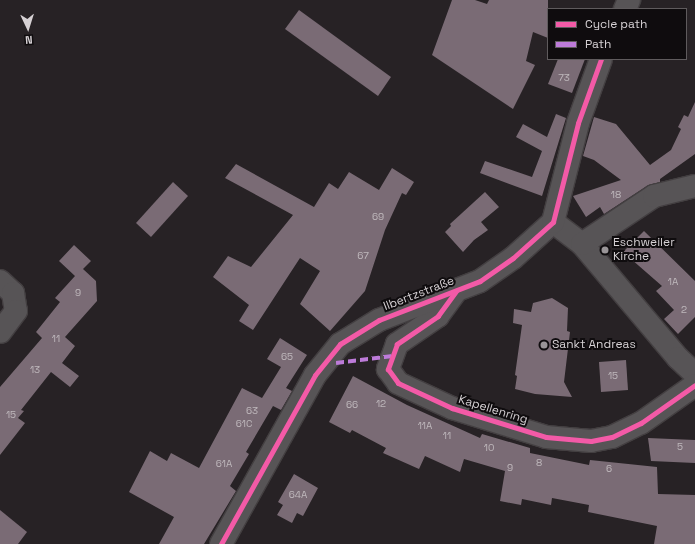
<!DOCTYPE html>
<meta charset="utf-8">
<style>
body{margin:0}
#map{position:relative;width:695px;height:544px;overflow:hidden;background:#272225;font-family:"Space Grotesk",sans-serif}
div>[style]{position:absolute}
.building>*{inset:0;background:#7a6b75}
.roads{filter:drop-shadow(1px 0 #433f41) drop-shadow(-1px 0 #433f41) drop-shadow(0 1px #433f41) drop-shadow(0 -1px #433f41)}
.minor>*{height:22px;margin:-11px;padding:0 11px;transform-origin:11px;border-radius:11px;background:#575456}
.quiet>*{height:4px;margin-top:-2px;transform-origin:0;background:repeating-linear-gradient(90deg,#bd7bd9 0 8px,transparent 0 12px)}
.cycleway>*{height:5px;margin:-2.5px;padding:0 2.5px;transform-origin:2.5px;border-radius:2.5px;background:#f35aa7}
.dots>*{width:11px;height:11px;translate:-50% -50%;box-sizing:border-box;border:2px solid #0f0c0e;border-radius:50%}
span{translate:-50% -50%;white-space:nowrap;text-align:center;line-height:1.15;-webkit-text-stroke:4px #0f0c0e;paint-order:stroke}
.number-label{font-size:10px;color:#bfb8bc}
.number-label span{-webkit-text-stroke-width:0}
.poi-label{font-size:12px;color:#d6d1d4}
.left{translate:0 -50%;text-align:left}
.street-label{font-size:12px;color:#d6d1d4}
.legend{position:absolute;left:547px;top:8px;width:140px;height:52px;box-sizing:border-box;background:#0f0c0e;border:1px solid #5f5b5d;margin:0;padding:5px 7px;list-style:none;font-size:12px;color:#d6d1d4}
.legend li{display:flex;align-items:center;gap:8px;height:20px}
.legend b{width:20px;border:1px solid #5f5b5d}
.north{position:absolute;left:8px;top:8px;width:40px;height:40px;-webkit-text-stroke:3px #0f0c0e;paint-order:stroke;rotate:176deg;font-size:11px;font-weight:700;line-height:16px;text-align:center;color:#d6d1d4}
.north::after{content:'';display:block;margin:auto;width:14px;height:18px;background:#d6d1d4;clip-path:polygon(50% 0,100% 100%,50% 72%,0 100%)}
</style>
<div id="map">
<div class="building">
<div style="clip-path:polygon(452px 0,475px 0,487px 4px,489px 0,548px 0,548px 38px,533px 32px,526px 61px,535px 65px,513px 109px,432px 55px)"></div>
<div style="clip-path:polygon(299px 10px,391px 77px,378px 96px,285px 29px)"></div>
<div style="clip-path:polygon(558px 59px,585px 59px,572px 93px,548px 84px)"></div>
<div style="clip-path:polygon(695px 102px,695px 154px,660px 179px,660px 182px,647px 186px,604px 214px,600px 207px,586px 217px,573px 196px,621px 180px,594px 160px,583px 156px,594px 117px,616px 124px,650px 165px,671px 150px,681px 129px,678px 127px,684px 115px,688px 117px)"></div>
<div style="clip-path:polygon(556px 114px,566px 118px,542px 196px,480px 173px,485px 161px,532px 177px,542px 151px,516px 137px,523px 124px,547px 137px)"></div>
<div style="clip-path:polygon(236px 164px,314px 207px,329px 183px,338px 189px,349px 172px,379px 190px,392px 168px,414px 182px,406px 195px,402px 193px,385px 230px,365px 291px,330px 331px,300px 304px,320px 271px,300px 258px,253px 330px,239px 321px,249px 305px,213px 277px,228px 256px,251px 267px,293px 215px,225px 178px)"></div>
<div style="clip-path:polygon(173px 182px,188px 196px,151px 237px,136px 223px)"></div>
<div style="clip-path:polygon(485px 192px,499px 207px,481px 222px,488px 230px,474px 240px,463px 252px,445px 232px,451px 226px,450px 224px)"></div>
<div style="clip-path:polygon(644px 231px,695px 281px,695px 317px,678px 334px,664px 319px,674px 310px,656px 291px,662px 286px,623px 252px)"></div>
<div style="clip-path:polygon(74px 245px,91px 261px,83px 269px,96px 281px,97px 301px,65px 337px,75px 346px,62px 363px,79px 376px,70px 387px,51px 372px,21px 410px,24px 411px,18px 418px,25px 423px,0 455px,0 387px,42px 338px,36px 332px,60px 302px,55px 298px,75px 276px,59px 261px)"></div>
<div style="clip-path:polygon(552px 298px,568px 308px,567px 331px,570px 332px,564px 382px,572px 397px,535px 394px,515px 389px,517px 376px,515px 375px,522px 325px,513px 323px,514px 309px,531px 312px,533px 303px)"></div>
<div style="clip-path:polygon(280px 338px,307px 355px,286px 388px,292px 391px,281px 410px,273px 406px,246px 452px,249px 454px,230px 486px,236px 491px,204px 544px,159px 544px,174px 517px,129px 492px,150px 451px,167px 461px,171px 453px,199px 468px,242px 388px,262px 398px,281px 367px,267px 359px)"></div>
<div style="clip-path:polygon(626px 360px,628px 390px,601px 392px,599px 362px)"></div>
<div style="clip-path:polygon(353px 376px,407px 405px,480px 438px,482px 434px,530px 448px,530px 453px,589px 465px,590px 460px,657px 467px,658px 494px,695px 495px,695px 544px,654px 544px,657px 526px,588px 512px,589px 505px,552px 498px,551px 505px,522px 499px,521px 505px,500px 501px,505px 471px,464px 459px,460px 472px,425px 456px,419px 469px,383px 453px,386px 448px,352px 430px,350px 433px,329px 422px)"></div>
<div style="clip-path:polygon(648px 438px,695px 440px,695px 463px,651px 461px)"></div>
<div style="clip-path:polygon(294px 474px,318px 488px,303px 516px,297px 513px,292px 523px,277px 515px,283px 505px,278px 502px)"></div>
<div style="clip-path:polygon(0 510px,27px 532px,18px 544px,0 544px)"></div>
</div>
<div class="roads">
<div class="minor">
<div style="left:625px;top:9px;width:10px;rotate:-66deg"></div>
<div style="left:553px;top:222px;width:36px;rotate:37deg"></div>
<div style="left:582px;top:244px;width:149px;rotate:49.9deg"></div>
<div style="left:678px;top:358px;width:23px;rotate:43deg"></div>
<div style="left:582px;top:244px;width:87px;rotate:-33.7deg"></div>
<div style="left:654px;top:196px;width:42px;rotate:-13.7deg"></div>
<div style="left:0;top:281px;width:18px;rotate:43deg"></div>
<div style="left:13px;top:293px;width:18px;rotate:81deg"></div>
<div style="left:16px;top:311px;width:26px;rotate:127deg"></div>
<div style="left:456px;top:291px;width:31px;rotate:126deg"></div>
<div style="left:438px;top:316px;width:50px;rotate:145.7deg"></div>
<div style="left:397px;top:344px;width:27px;rotate:110deg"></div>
<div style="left:388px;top:369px;width:17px;rotate:54deg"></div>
<div style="left:398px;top:383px;width:60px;rotate:24.8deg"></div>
<div style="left:452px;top:408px;width:98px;rotate:17.1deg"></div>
<div style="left:546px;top:437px;width:45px;rotate:5.1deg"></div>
<div style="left:591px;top:441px;width:21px;rotate:-11deg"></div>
<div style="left:612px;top:437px;width:32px;rotate:-26deg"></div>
<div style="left:641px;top:423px;width:66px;rotate:-35.1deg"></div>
<div style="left:221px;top:544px;width:193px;rotate:-60.9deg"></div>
<div style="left:315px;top:375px;width:40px;rotate:-51deg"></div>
<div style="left:340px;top:344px;width:46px;rotate:-31.6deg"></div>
<div style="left:379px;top:320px;width:108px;rotate:-21.1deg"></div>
<div style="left:480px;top:281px;width:40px;rotate:-34.9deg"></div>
<div style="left:513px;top:258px;width:54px;rotate:-42deg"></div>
<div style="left:553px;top:222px;width:102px;rotate:-75.8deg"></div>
<div style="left:578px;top:123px;width:68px;rotate:-70.2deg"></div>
</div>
</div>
<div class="quiet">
<div style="left:336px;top:363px;width:57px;rotate:-7deg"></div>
</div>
<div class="cycleway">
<div style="left:456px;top:291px;width:31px;rotate:126deg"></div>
<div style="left:438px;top:316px;width:50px;rotate:145.7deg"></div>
<div style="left:397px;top:344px;width:27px;rotate:110deg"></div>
<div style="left:388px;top:369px;width:17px;rotate:54deg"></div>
<div style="left:398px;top:383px;width:60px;rotate:24.8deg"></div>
<div style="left:452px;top:408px;width:98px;rotate:17.1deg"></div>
<div style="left:546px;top:437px;width:45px;rotate:5.1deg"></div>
<div style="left:591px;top:441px;width:21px;rotate:-11deg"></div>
<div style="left:612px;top:437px;width:32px;rotate:-26deg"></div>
<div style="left:641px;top:423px;width:66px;rotate:-35.1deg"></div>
<div style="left:221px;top:544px;width:193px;rotate:-60.9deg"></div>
<div style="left:315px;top:375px;width:40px;rotate:-51deg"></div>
<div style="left:340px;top:344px;width:46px;rotate:-31.6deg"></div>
<div style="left:379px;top:320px;width:108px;rotate:-21.1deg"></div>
<div style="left:480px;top:281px;width:40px;rotate:-34.9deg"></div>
<div style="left:513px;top:258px;width:54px;rotate:-42deg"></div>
<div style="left:553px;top:222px;width:102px;rotate:-75.8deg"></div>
<div style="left:578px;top:123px;width:68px;rotate:-70.2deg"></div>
</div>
<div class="dots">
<div style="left:605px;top:250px;background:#999497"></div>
<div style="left:544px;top:345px;background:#999497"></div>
</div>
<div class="number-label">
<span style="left:564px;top:78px">73</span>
<span style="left:616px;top:195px">18</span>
<span style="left:378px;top:217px">69</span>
<span style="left:363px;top:256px">67</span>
<span style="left:673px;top:282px">1A</span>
<span style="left:78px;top:293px">9</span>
<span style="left:684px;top:310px">2</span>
<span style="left:56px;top:339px">11</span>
<span style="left:287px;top:357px">65</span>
<span style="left:35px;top:370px">13</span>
<span style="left:613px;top:376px">15</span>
<span style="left:381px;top:404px">12</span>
<span style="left:352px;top:405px">66</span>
<span style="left:252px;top:411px">63</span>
<span style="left:11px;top:415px">15</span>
<span style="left:244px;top:424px">61C</span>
<span style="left:425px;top:426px">11A</span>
<span style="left:447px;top:436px">11</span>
<span style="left:680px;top:447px">5</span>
<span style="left:489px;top:448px">10</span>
<span style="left:539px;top:463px">8</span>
<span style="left:224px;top:464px">61A</span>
<span style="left:510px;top:468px">9</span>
<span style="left:609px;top:469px">6</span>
<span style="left:298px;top:495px">64A</span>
</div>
<div class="poi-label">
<span class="left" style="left:613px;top:250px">Eschweiler<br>Kirche</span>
<span class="left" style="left:552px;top:345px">Sankt Andreas</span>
</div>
<div class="street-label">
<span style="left:419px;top:294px;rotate:-21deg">Ilbertzstraße</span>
<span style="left:493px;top:410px;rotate:17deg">Kapellenring</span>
</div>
<ul class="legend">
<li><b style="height:5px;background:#f35aa7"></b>Cycle path</li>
<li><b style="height:5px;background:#bd7bd9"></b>Path</li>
</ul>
<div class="north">N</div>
</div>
